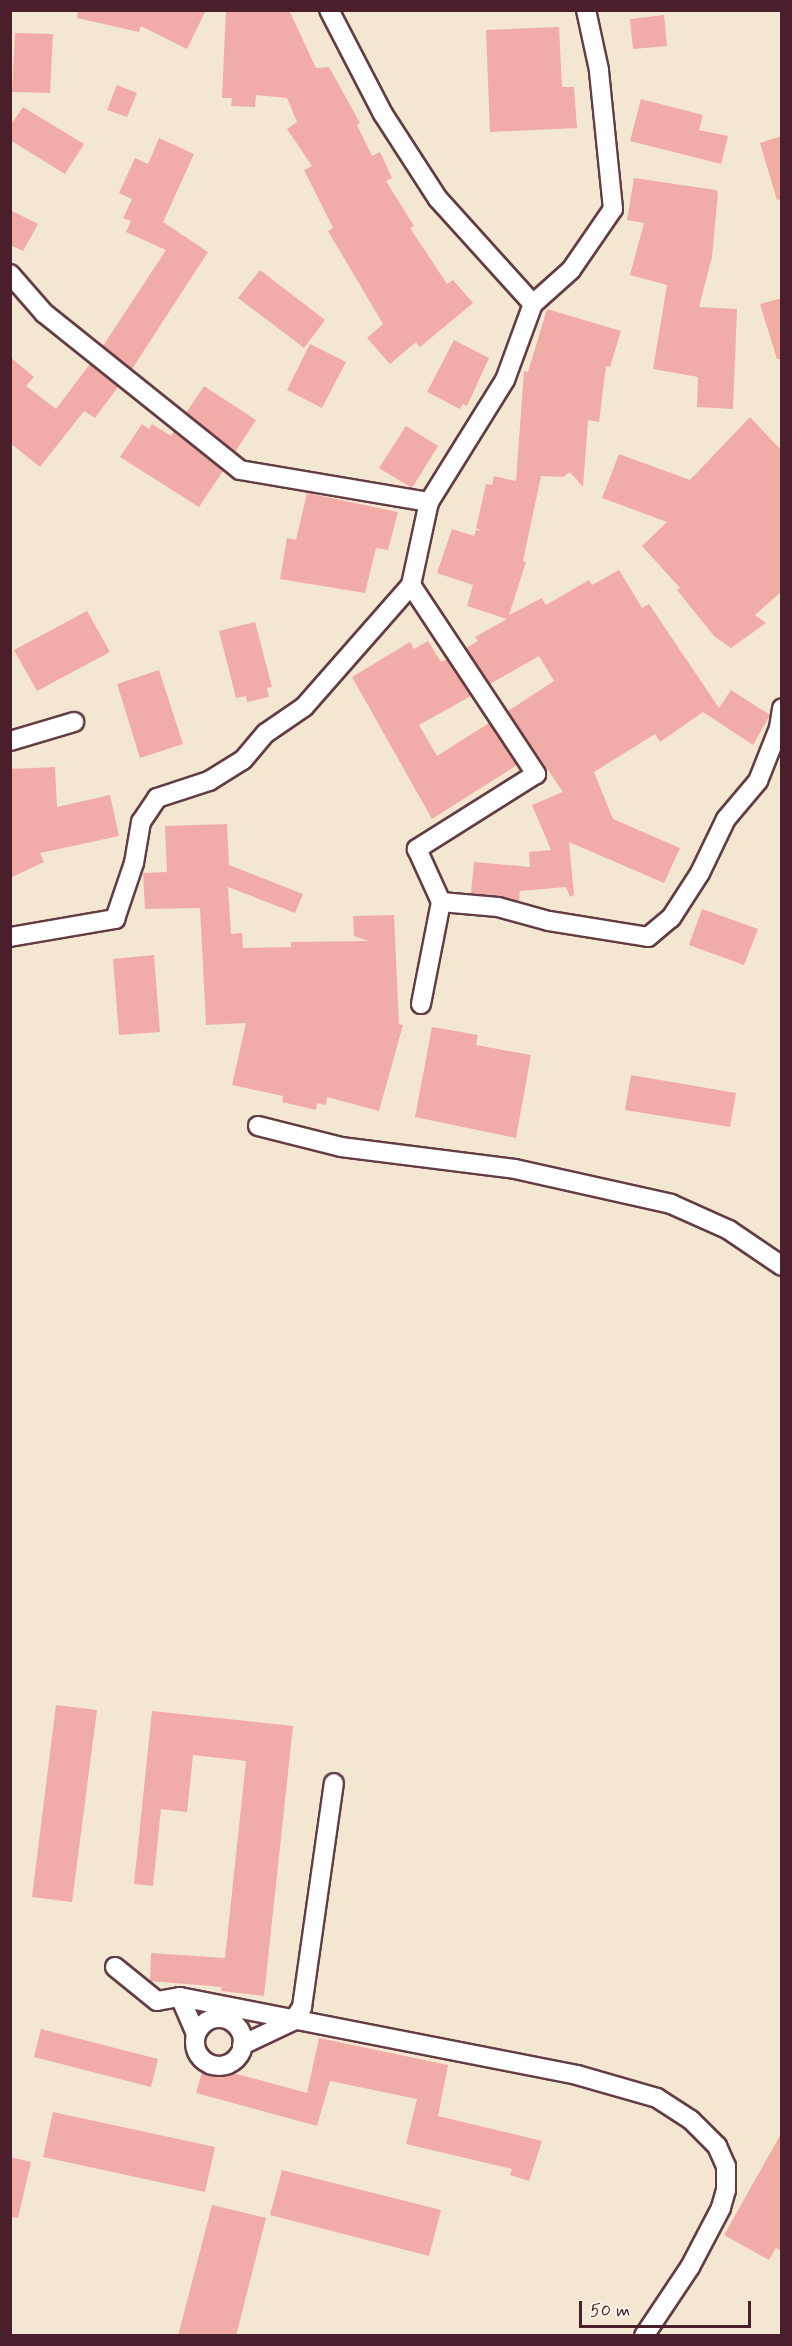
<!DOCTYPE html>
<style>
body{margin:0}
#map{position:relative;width:792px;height:2346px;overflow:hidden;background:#f4e7d1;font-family:Mynerve,sans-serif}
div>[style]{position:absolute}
.building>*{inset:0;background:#f2aca8}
.roads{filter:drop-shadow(2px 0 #643d44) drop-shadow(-2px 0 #643d44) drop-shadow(0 2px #643d44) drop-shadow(0 -2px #643d44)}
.street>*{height:18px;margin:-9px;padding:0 9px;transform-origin:9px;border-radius:9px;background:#fff}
.street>.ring{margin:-9px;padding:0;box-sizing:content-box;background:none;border:18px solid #fff;border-radius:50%}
span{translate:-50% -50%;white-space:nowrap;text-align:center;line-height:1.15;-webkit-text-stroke:6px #f7f3e8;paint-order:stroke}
.frame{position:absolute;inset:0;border:12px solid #4a1f2b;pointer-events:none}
.scale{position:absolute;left:579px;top:2301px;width:172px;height:27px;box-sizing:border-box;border:3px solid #4a1f2b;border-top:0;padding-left:8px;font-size:18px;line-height:21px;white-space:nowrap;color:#4a1f2b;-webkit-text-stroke:4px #f7f3e8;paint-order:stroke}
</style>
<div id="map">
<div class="building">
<div style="clip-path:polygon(78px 10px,206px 10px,187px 49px,141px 26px,139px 32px,77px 18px)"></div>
<div style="clip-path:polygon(226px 10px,289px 10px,316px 68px,329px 67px,360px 123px,357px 125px,372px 156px,380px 152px,392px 178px,386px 181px,414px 226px,410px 228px,447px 284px,453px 280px,473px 303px,420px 347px,416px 342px,390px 364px,367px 338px,383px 324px,328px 231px,333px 228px,304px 170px,312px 166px,287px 129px,297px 122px,287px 98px,256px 95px,255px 107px,231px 106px,232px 98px,222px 98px)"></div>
<div style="clip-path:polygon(664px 15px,667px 46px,633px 49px,630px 19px)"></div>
<div style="clip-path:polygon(559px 27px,562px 87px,574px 87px,577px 128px,490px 132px,486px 30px)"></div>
<div style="clip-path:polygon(15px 33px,53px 34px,50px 93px,12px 92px)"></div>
<div style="clip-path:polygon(117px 85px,137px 93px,127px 117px,107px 110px)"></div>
<div style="clip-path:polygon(641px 99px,703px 115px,699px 130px,728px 136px,721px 164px,630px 141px)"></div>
<div style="clip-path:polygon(23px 107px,84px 144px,65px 174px,10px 140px,10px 126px)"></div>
<div style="clip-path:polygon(782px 136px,782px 199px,777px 200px,760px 143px)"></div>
<div style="clip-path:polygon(159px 138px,194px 154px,163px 222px,208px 252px,132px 369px,103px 346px,166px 250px,126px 232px,131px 221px,123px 218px,132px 199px,119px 193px,135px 158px,148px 164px)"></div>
<div style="clip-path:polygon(634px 178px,716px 190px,718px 193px,712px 257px,699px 307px,737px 309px,733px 409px,697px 407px,698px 377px,653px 369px,667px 285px,630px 275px,644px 223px,627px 220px)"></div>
<div style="clip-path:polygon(10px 210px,38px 224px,23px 251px,10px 245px)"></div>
<div style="clip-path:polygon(260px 270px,325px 320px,304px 348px,238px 298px)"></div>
<div style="clip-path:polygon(782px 298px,782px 359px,777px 359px,760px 304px)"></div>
<div style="clip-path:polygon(547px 309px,621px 331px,610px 367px,606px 366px,599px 422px,588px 420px,583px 487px,570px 472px,563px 477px,541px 476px,523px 561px,526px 562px,509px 615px,542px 598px,546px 605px,589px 580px,592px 585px,619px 570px,642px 608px,649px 604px,719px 708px,731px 690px,770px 715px,753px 745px,703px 712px,660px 742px,655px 734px,594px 772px,613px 819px,680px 848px,664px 883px,569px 842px,574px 895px,570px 897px,566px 887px,520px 891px,519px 901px,471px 893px,474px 862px,530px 867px,529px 852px,551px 850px,532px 805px,563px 792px,508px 711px,554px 681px,539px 656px,490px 684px,466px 648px,478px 641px,475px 637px,507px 619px,467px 606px,473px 585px,437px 573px,452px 529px,474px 536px,476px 530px,482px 531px,476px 528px,486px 484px,492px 485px,494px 476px,516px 481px,524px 371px,528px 372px)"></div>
<div style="clip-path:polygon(454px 340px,489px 358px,467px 406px,463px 404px,460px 409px,427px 392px)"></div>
<div style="clip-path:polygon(310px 344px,346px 362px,322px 408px,287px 390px)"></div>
<div style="clip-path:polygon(10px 357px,34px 377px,26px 386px,56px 409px,90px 364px,118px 387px,95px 418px,84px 411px,40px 467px,10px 443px)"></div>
<div style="clip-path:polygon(204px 386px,256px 420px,235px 452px,186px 413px)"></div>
<div style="clip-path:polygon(750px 417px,782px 451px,782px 591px,755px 615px,766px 623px,731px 648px,714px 636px,677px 590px,680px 588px,642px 546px,667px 522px,602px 498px,619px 454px,690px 480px)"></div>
<div style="clip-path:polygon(142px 424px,149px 429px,152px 424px,171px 436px,174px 431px,223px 471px,199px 507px,120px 457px)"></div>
<div style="clip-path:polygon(406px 426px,438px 446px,412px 488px,379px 468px)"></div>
<div style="clip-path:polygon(307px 493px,398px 512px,388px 550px,376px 548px,365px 593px,280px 579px,287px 538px,296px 540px)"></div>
<div style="clip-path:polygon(87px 611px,110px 652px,37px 691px,14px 650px)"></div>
<div style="clip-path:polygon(255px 622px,272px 687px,267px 688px,269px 697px,247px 702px,246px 696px,236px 698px,219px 631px)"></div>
<div style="clip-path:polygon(428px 641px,441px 662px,447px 659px,471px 696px,419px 725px,437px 756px,489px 723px,517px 765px,432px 819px,352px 677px,410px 642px,414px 649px)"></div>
<div style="clip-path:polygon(159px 670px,183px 744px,140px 758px,117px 684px)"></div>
<div style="clip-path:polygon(55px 767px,57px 807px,110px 795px,119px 836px,40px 853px,44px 862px,10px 878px,10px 769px)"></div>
<div style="clip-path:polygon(227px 824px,229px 865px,303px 894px,295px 913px,228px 887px,231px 934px,242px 933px,243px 948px,291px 947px,291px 942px,368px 941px,354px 936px,353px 916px,394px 915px,399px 1024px,403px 1025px,379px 1111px,327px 1097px,326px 1105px,317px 1103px,316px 1110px,282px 1102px,283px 1096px,232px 1085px,246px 1023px,206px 1025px,200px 908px,145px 909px,143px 873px,167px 872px,165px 826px)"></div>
<div style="clip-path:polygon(702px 909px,758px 929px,744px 965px,689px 945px)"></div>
<div style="clip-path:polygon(154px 955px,160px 1032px,119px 1035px,113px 959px)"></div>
<div style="clip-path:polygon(432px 1027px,478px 1035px,476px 1045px,531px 1055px,516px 1138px,415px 1117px)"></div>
<div style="clip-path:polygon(631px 1075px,736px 1093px,730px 1127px,625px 1110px)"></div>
<div style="clip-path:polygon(56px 1705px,97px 1710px,72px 1902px,32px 1897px)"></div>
<div style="clip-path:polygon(152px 1711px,293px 1726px,264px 1996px,221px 1991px,222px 1987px,150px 1981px,151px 1953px,225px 1958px,246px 1761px,193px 1755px,187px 1812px,161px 1809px,153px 1886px,134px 1884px)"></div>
<div style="clip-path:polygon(41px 2029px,158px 2059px,151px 2087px,34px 2057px)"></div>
<div style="clip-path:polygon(319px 2038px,448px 2065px,438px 2116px,542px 2141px,529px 2181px,510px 2175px,512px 2169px,406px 2144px,417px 2099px,330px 2081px,317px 2126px,196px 2093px,204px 2065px,307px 2093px)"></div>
<div style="clip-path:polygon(53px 2112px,215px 2147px,205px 2192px,43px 2157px)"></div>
<div style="clip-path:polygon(782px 2132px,782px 2251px,776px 2248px,769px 2260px,724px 2235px)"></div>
<div style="clip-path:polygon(10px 2157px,31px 2162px,18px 2218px,10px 2217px)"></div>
<div style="clip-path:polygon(282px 2170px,441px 2210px,429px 2256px,270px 2215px)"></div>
<div style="clip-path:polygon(212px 2205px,266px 2218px,236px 2336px,178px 2336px)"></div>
</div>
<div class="roads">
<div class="street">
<div style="left:10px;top:274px;width:52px;rotate:48.9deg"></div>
<div style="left:44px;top:313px;width:251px;rotate:38.7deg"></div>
<div style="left:240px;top:470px;width:192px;rotate:9.6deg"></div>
<div style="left:533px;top:304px;width:51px;rotate:-41.8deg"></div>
<div style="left:571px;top:270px;width:74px;rotate:-55.5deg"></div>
<div style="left:613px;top:209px;width:140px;rotate:-95.8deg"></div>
<div style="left:599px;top:70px;width:61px;rotate:-102.2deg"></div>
<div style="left:411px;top:585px;width:227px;rotate:56.5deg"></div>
<div style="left:536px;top:774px;width:141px;rotate:147.8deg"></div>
<div style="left:417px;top:849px;width:58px;rotate:65.6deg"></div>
<div style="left:441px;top:902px;width:104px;rotate:101.1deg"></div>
<div style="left:10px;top:741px;width:67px;rotate:-16.5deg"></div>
<div style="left:441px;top:902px;width:57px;rotate:5deg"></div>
<div style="left:498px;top:907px;width:53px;rotate:15.4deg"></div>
<div style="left:549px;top:921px;width:100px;rotate:9.2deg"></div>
<div style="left:648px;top:937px;width:30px;rotate:-40deg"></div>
<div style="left:671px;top:918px;width:54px;rotate:-57.2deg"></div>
<div style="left:700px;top:873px;width:60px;rotate:-64.3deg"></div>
<div style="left:726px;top:819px;width:50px;rotate:-49.9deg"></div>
<div style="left:758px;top:781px;width:57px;rotate:-68.4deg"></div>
<div style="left:779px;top:728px;width:20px;rotate:-81deg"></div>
<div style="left:10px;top:937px;width:107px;rotate:-9.7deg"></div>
<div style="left:115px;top:919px;width:59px;rotate:-71.3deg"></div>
<div style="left:134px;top:863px;width:42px;rotate:-80.3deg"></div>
<div style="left:141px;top:822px;width:29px;rotate:-56deg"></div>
<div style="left:157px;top:798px;width:55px;rotate:-18.1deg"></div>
<div style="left:209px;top:781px;width:40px;rotate:-32deg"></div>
<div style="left:243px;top:760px;width:35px;rotate:-50deg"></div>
<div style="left:266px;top:733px;width:46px;rotate:-34.4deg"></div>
<div style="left:304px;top:707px;width:162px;rotate:-48.7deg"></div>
<div style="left:411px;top:585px;width:85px;rotate:-77.8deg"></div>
<div style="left:429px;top:502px;width:144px;rotate:-58.1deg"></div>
<div style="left:505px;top:380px;width:81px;rotate:-69.8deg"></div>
<div style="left:533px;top:304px;width:142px;rotate:-132.1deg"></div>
<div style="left:438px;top:199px;width:101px;rotate:-122.9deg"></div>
<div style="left:383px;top:114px;width:117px;rotate:-117.4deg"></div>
<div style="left:258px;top:1126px;width:86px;rotate:14.2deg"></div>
<div style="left:341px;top:1147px;width:175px;rotate:7.2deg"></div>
<div style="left:515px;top:1169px;width:160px;rotate:12.6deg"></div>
<div style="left:671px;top:1204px;width:64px;rotate:24.1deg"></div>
<div style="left:729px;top:1230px;width:64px;rotate:34.2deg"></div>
<div style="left:115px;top:1967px;width:54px;rotate:39deg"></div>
<div style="left:157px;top:2001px;width:23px;rotate:-10deg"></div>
<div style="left:180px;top:1997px;width:40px;rotate:66.6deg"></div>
<div style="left:180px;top:1997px;width:405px;rotate:11.1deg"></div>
<div style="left:577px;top:2075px;width:83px;rotate:16deg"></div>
<div style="left:657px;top:2098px;width:40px;rotate:32.9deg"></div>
<div style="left:691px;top:2120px;width:37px;rotate:45deg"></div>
<div style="left:717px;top:2146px;width:22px;rotate:66deg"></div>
<div style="left:726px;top:2166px;width:24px;rotate:90deg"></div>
<div style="left:726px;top:2190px;width:19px;rotate:106deg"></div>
<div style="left:721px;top:2208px;width:67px;rotate:117.7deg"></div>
<div style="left:690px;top:2267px;width:83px;rotate:123.7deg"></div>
<div class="ring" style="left:195px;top:2018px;width:30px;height:30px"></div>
<div style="left:242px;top:2045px;width:56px;rotate:-25.2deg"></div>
<div style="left:293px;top:2021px;width:17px;rotate:-57deg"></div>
<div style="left:302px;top:2007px;width:226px;rotate:-81.9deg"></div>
</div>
</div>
<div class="frame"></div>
<div class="scale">50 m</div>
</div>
